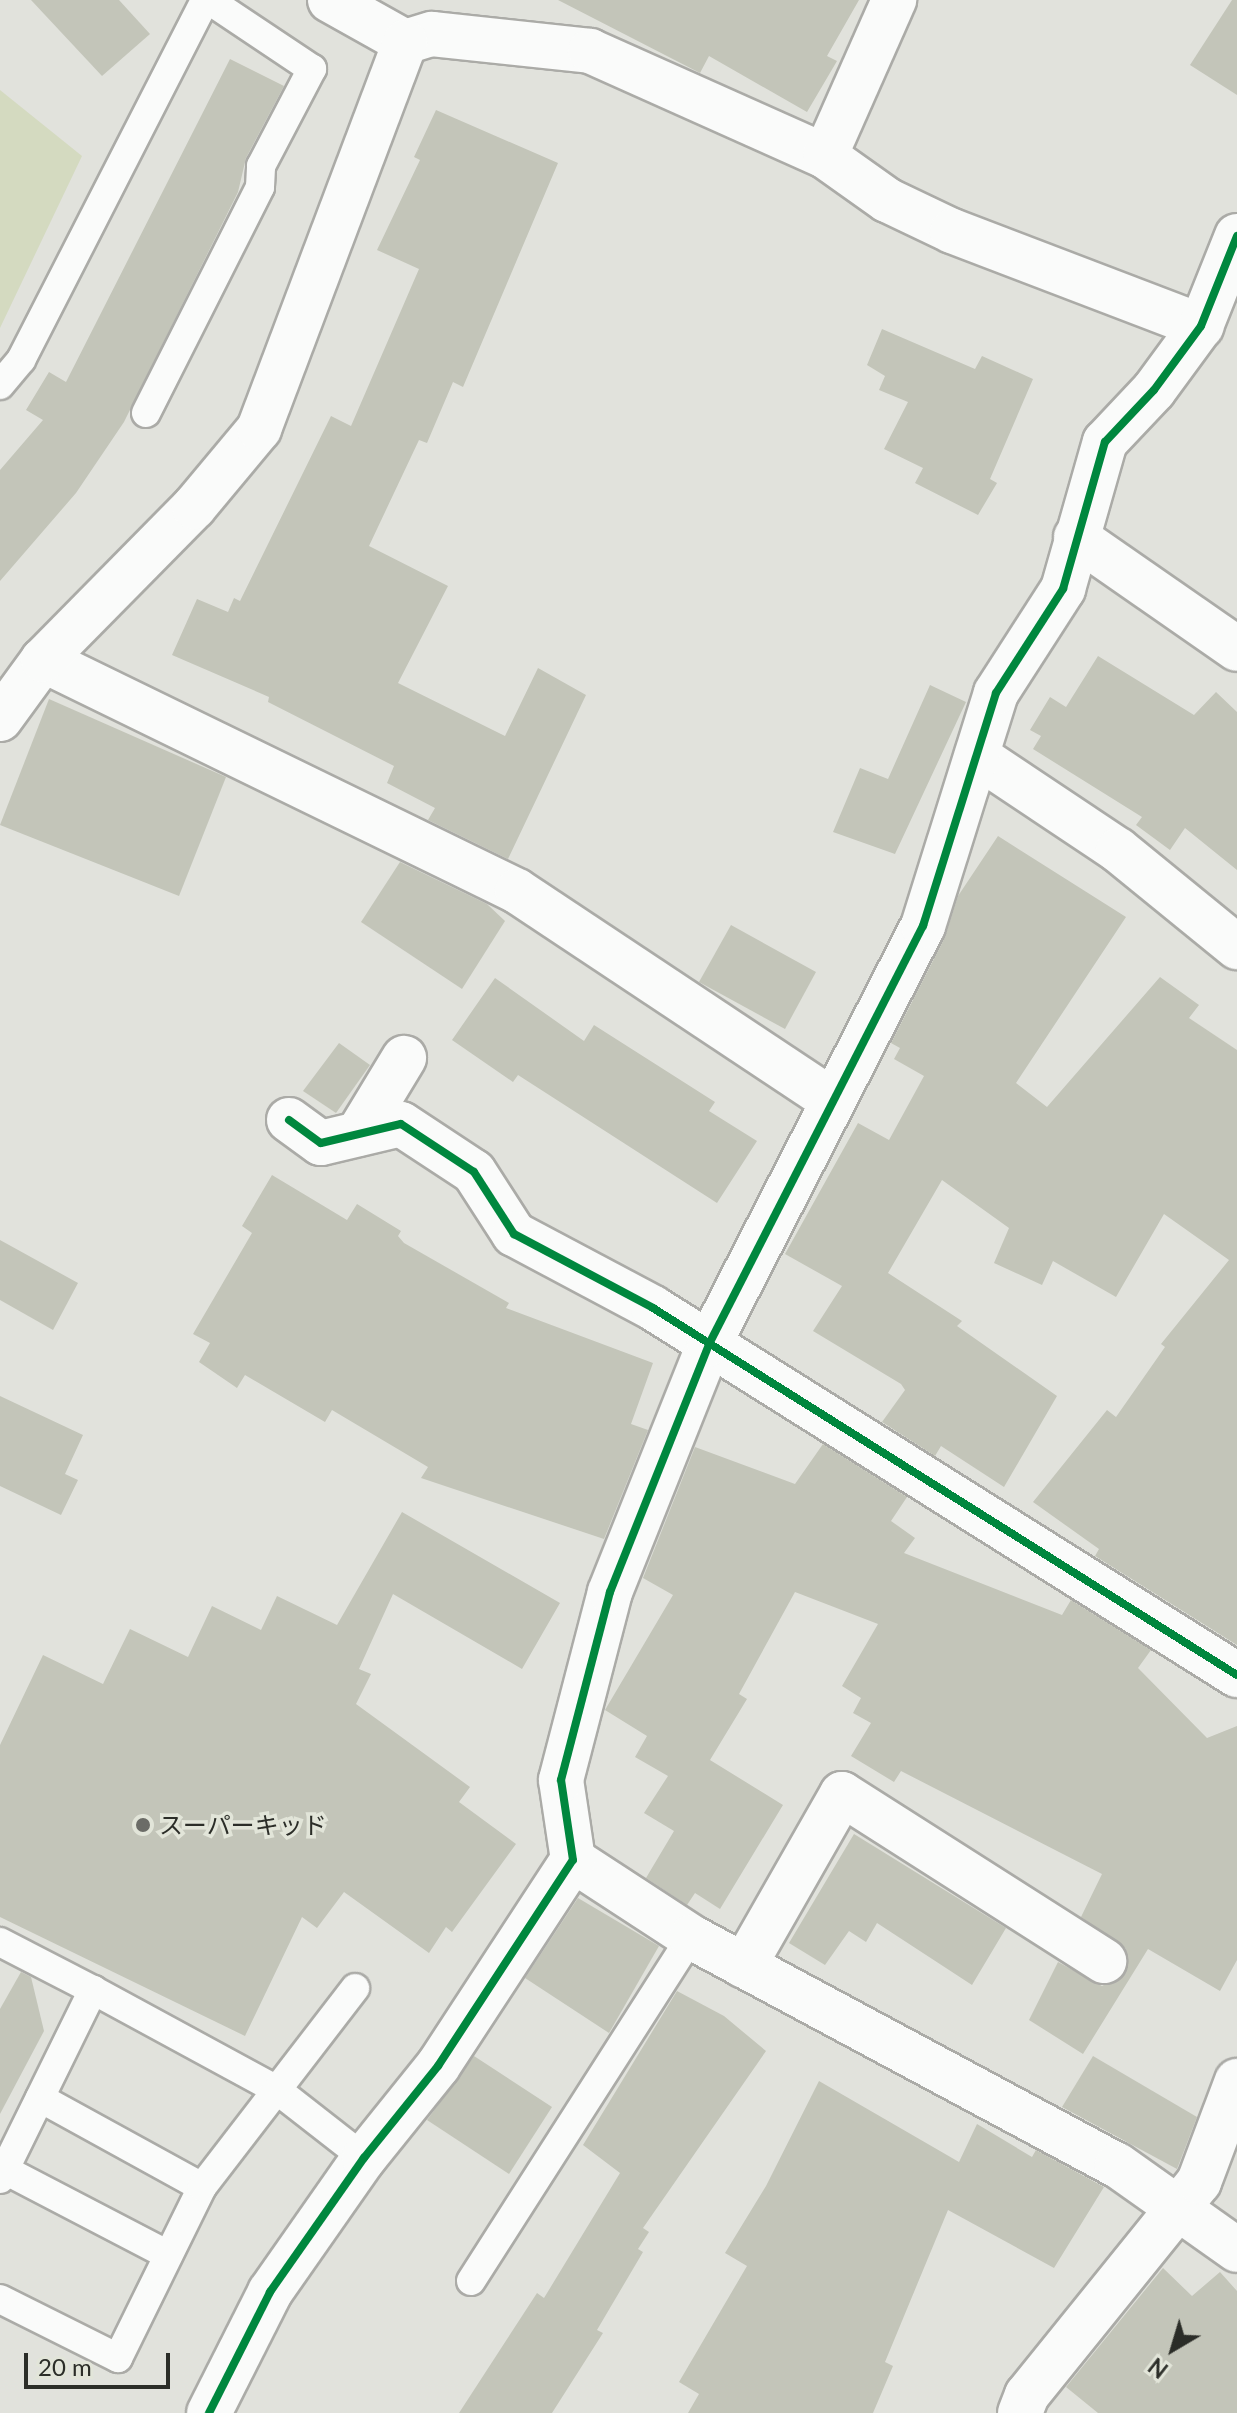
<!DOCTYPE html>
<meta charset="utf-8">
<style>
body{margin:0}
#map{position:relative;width:1237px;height:2413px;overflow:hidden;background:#e1e2dc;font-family:Lato,"Noto Sans JP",sans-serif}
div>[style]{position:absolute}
.green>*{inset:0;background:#d4dac0}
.building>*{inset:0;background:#c3c5b9}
.roads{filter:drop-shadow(2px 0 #ababa7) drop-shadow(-2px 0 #ababa7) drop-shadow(0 2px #ababa7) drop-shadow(0 -2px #ababa7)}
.service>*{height:28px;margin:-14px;padding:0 14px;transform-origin:14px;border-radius:14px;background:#fafbfa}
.minor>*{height:44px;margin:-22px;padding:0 22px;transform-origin:22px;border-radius:22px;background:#fafbfa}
.cycleway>*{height:8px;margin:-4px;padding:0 4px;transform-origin:4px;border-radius:4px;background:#00873e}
.dots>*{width:22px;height:22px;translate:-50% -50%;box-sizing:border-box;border:4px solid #e2e5d9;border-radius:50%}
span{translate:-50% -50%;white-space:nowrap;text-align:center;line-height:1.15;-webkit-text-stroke:7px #e2e5d9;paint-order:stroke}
.poi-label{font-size:24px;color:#2b2d28}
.left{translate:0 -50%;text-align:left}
.north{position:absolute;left:1133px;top:2309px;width:80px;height:80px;-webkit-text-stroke:6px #e2e5d9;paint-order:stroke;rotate:218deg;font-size:22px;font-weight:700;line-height:32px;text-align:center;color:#2b2d28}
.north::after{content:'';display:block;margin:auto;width:28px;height:36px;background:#2b2d28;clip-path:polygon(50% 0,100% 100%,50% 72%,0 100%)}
.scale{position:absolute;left:24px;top:2353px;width:146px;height:36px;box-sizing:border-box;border:4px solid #2b2d28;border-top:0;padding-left:10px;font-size:24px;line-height:28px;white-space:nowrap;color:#2b2d28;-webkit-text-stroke:6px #e2e5d9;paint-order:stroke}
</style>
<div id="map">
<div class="green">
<div style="clip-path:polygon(0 90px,82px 156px,0 328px)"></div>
</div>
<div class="building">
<div style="clip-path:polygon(31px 0,119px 0,150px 34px,102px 76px)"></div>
<div style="clip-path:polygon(558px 0,859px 0,827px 56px,837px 61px,807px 112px,709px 56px,700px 73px)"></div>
<div style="clip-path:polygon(1232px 0,1237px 0,1237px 95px,1190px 65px)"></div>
<div style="clip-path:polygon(230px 59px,284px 86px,246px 158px,238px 192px,124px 422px,76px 493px,0 581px,0 470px,43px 420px,26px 410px,49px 372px,66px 382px)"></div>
<div style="clip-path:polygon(436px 110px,558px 163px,463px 387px,453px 382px,427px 443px,419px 440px,369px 546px,448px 586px,398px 683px,505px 736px,538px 668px,586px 695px,508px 859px,428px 820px,435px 808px,387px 783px,394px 766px,268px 702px,269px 697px,172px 655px,197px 599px,228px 612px,234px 598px,240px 601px,331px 416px,351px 426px,419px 269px,377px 250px,420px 160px,414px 157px)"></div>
<div style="clip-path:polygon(882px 329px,975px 369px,982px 356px,1033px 379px,990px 479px,997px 483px,978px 515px,915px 483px,923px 468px,884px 449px,908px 402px,879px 390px,885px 376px,867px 365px)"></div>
<div style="clip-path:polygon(1098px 656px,1194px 715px,1216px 692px,1237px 712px,1237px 870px,1185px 828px,1170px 850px,1136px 825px,1142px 817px,1033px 749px,1041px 736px,1030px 730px,1050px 697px,1066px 707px)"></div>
<div style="clip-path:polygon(930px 685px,966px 702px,895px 854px,833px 832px,860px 768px,888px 779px)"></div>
<div style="clip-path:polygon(49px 699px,226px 777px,179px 896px,0 825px)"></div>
<div style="clip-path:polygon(998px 836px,1126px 917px,1016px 1083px,1047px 1107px,1160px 977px,1199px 1005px,1189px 1018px,1237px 1050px,1237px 1645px,1095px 1556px,1099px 1549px,1033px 1502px,1107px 1410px,1116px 1417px,1165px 1347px,1161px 1344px,1229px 1260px,1164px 1214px,1116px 1297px,1053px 1261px,1042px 1285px,994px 1263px,1009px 1228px,942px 1180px,888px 1273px,962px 1321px,957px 1326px,1057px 1396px,1004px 1487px,941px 1446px,935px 1456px,882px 1422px,905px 1390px,901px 1384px,813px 1331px,842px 1286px,785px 1254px,858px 1123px,889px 1140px,924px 1076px,894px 1059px,900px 1048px,891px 1043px,945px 937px,958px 896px)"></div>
<div style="clip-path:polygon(400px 862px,487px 904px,505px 921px,462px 989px,361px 922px)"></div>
<div style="clip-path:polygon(731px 925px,816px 972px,785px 1029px,699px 982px)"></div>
<div style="clip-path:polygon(495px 978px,584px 1041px,594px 1025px,715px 1102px,709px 1111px,757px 1141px,717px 1203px,518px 1075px,513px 1082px,452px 1040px)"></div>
<div style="clip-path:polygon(339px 1043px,370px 1065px,336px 1113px,303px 1091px)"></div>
<div style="clip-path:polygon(272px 1175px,347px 1220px,357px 1204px,401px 1231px,398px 1236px,404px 1243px,509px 1303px,506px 1308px,653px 1363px,631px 1424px,648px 1430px,604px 1539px,421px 1478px,428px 1467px,332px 1410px,325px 1422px,245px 1375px,237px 1388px,199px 1362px,210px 1343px,193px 1334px,252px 1233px,242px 1226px)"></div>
<div style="clip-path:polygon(0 1240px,78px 1283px,53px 1330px,0 1300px)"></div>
<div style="clip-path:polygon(0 1396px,83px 1435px,65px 1474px,78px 1480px,61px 1515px,0 1486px)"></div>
<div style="clip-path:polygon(823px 1444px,907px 1497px,891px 1521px,915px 1538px,904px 1553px,1062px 1615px,1071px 1600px,1151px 1650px,1138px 1668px,1207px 1738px,1237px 1726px,1237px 1960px,1220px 1991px,1148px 1949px,1083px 2054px,1029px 2020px,1058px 1962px,1102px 1986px,1125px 1974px,1126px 1949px,1081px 1917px,1102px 1874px,901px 1771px,894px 1782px,851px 1756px,871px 1723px,853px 1713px,861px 1698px,842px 1686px,878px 1624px,795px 1592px,739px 1694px,747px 1699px,710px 1760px,783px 1805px,720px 1909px,695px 1893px,687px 1905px,646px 1878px,674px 1831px,644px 1813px,668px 1776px,635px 1757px,647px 1736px,605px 1710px,673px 1595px,643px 1578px,695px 1447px,795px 1484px)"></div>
<div style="clip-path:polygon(402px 1512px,560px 1603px,522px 1669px,393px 1594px,359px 1669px,371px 1674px,356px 1704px,470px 1787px,459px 1802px,516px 1844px,452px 1932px,446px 1927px,429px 1953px,344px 1892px,317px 1928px,302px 1917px,245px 2036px,0 1917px,0 1745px,43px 1655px,103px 1684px,130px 1629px,188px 1657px,212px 1606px,261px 1630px,277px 1596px,337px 1625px)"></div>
<div style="clip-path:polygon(854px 1834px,1006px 1928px,972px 1985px,877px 1923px,866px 1942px,849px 1931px,825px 1965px,789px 1943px)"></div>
<div style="clip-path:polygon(578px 1898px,659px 1946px,609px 2033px,525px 1978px)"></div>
<div style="clip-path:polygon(21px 1972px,31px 1977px,44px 2031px,0 2114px,0 2009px)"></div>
<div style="clip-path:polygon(677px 1991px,724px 2016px,766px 2051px,643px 2228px,649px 2232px,638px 2249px,643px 2252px,597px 2330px,603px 2333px,552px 2413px,459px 2413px,537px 2293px,544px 2298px,620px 2173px,583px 2145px)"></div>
<div style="clip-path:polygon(474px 2056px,552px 2107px,509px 2174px,427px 2120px)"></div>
<div style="clip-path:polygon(1093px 2056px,1197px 2117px,1177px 2169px,1062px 2107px)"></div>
<div style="clip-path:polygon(819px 2081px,959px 2162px,977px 2124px,1032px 2157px,1036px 2150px,1104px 2187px,1054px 2268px,948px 2210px,885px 2362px,893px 2366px,873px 2413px,688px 2413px,699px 2394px,679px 2382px,747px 2266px,725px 2253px,766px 2186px)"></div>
<div style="clip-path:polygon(1163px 2268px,1192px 2296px,1220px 2272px,1237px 2291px,1237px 2413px,1098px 2413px,1066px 2387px)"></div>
</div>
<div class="roads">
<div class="service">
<div style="left:0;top:385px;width:33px;rotate:-50deg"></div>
<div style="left:21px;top:360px;width:404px;rotate:-62.9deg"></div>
<div style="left:146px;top:413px;width:253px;rotate:-63.2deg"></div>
<div style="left:260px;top:187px;width:21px;rotate:-87deg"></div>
<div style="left:261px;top:166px;width:110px;rotate:-62.3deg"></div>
<div style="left:312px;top:69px;width:124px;rotate:-146.2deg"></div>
<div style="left:0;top:1942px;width:105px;rotate:27.3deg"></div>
<div style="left:40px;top:2098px;width:185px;rotate:28.8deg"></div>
<div style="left:5px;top:2170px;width:184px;rotate:27.5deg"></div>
<div style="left:0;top:2179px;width:211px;rotate:-63.8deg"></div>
<div style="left:93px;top:1990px;width:209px;rotate:28.5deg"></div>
<div style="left:277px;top:2090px;width:110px;rotate:38deg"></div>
<div style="left:471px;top:2281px;width:408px;rotate:-57.4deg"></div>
<div style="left:0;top:2299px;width:132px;rotate:26.6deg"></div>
<div style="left:118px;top:2358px;width:191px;rotate:-63.8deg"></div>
<div style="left:202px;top:2187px;width:251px;rotate:-52.4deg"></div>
</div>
<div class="minor">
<div style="left:330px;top:0;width:86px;rotate:29.2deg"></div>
<div style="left:405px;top:42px;width:28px;rotate:-17deg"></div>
<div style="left:432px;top:34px;width:159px;rotate:6.1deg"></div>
<div style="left:590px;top:51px;width:257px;rotate:24.1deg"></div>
<div style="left:825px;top:156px;width:76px;rotate:35.4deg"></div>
<div style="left:887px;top:200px;width:72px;rotate:25.5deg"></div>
<div style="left:952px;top:231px;width:267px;rotate:20.9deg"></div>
<div style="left:825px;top:156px;width:171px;rotate:-66.1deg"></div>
<div style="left:1076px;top:537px;width:196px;rotate:34.8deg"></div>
<div style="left:43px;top:660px;width:527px;rotate:25.98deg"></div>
<div style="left:517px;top:891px;width:379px;rotate:33.6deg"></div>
<div style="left:0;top:719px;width:73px;rotate:-53.9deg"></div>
<div style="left:43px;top:660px;width:215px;rotate:-45.4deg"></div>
<div style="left:194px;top:507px;width:102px;rotate:-50.2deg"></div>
<div style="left:259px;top:429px;width:414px;rotate:-69.3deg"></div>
<div style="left:977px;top:756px;width:169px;rotate:33.7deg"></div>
<div style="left:1118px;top:850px;width:154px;rotate:39.2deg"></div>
<div style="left:289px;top:1120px;width:39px;rotate:36deg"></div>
<div style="left:321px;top:1143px;width:82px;rotate:-13.4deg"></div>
<div style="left:401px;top:1124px;width:87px;rotate:33.3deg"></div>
<div style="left:474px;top:1172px;width:74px;rotate:57.2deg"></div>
<div style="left:514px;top:1234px;width:157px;rotate:28deg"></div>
<div style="left:653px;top:1308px;width:690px;rotate:32.15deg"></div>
<div style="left:358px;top:1134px;width:89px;rotate:-58.8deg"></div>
<div style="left:573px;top:1860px;width:141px;rotate:33.1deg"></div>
<div style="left:691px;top:1937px;width:483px;rotate:28.2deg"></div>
<div style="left:1117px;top:2165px;width:147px;rotate:35.3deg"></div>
<div style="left:744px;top:1966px;width:198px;rotate:-60.3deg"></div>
<div style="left:842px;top:1794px;width:311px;rotate:32.5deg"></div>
<div style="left:209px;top:2413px;width:136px;rotate:-63.2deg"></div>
<div style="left:270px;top:2292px;width:164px;rotate:-55deg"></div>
<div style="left:364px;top:2158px;width:118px;rotate:-51.2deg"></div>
<div style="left:438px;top:2066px;width:246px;rotate:-56.8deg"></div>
<div style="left:573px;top:1860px;width:81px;rotate:-98.5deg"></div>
<div style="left:561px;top:1780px;width:194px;rotate:-75.4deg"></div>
<div style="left:610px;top:1592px;width:267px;rotate:-68.2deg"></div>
<div style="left:709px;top:1344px;width:470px;rotate:-62.9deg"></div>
<div style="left:923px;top:926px;width:244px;rotate:-72.6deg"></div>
<div style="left:996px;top:693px;width:124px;rotate:-57.2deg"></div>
<div style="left:1063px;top:589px;width:153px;rotate:-74.1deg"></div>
<div style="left:1105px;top:442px;width:71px;rotate:-46.7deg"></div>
<div style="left:1154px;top:390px;width:79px;rotate:-53.7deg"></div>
<div style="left:1201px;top:326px;width:97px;rotate:-68.2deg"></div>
<div style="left:1020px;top:2413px;width:19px;rotate:-69deg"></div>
<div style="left:1027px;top:2395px;width:274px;rotate:-51.1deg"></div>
<div style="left:1199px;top:2182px;width:108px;rotate:-69.4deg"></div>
</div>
</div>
<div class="cycleway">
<div style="left:289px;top:1120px;width:39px;rotate:36deg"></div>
<div style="left:321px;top:1143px;width:82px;rotate:-13.4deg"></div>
<div style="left:401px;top:1124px;width:87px;rotate:33.3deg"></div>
<div style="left:474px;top:1172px;width:74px;rotate:57.2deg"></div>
<div style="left:514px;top:1234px;width:157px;rotate:28deg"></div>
<div style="left:653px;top:1308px;width:690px;rotate:32.15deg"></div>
<div style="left:209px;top:2413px;width:136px;rotate:-63.2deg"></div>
<div style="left:270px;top:2292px;width:164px;rotate:-55deg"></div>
<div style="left:364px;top:2158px;width:118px;rotate:-51.2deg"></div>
<div style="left:438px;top:2066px;width:246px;rotate:-56.8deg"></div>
<div style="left:573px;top:1860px;width:81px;rotate:-98.5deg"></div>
<div style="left:561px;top:1780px;width:194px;rotate:-75.4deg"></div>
<div style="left:610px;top:1592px;width:267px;rotate:-68.2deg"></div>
<div style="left:709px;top:1344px;width:470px;rotate:-62.9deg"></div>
<div style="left:923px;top:926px;width:244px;rotate:-72.6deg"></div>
<div style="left:996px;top:693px;width:124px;rotate:-57.2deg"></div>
<div style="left:1063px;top:589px;width:153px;rotate:-74.1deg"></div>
<div style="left:1105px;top:442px;width:71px;rotate:-46.7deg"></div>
<div style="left:1154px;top:390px;width:79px;rotate:-53.7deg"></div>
<div style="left:1201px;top:326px;width:97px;rotate:-68.2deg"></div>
</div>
<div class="dots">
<div style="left:143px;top:1825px;background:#6b6c67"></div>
</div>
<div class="poi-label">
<span class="left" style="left:159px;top:1825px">スーパーキッド</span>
</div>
<div class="north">N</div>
<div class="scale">20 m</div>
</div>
